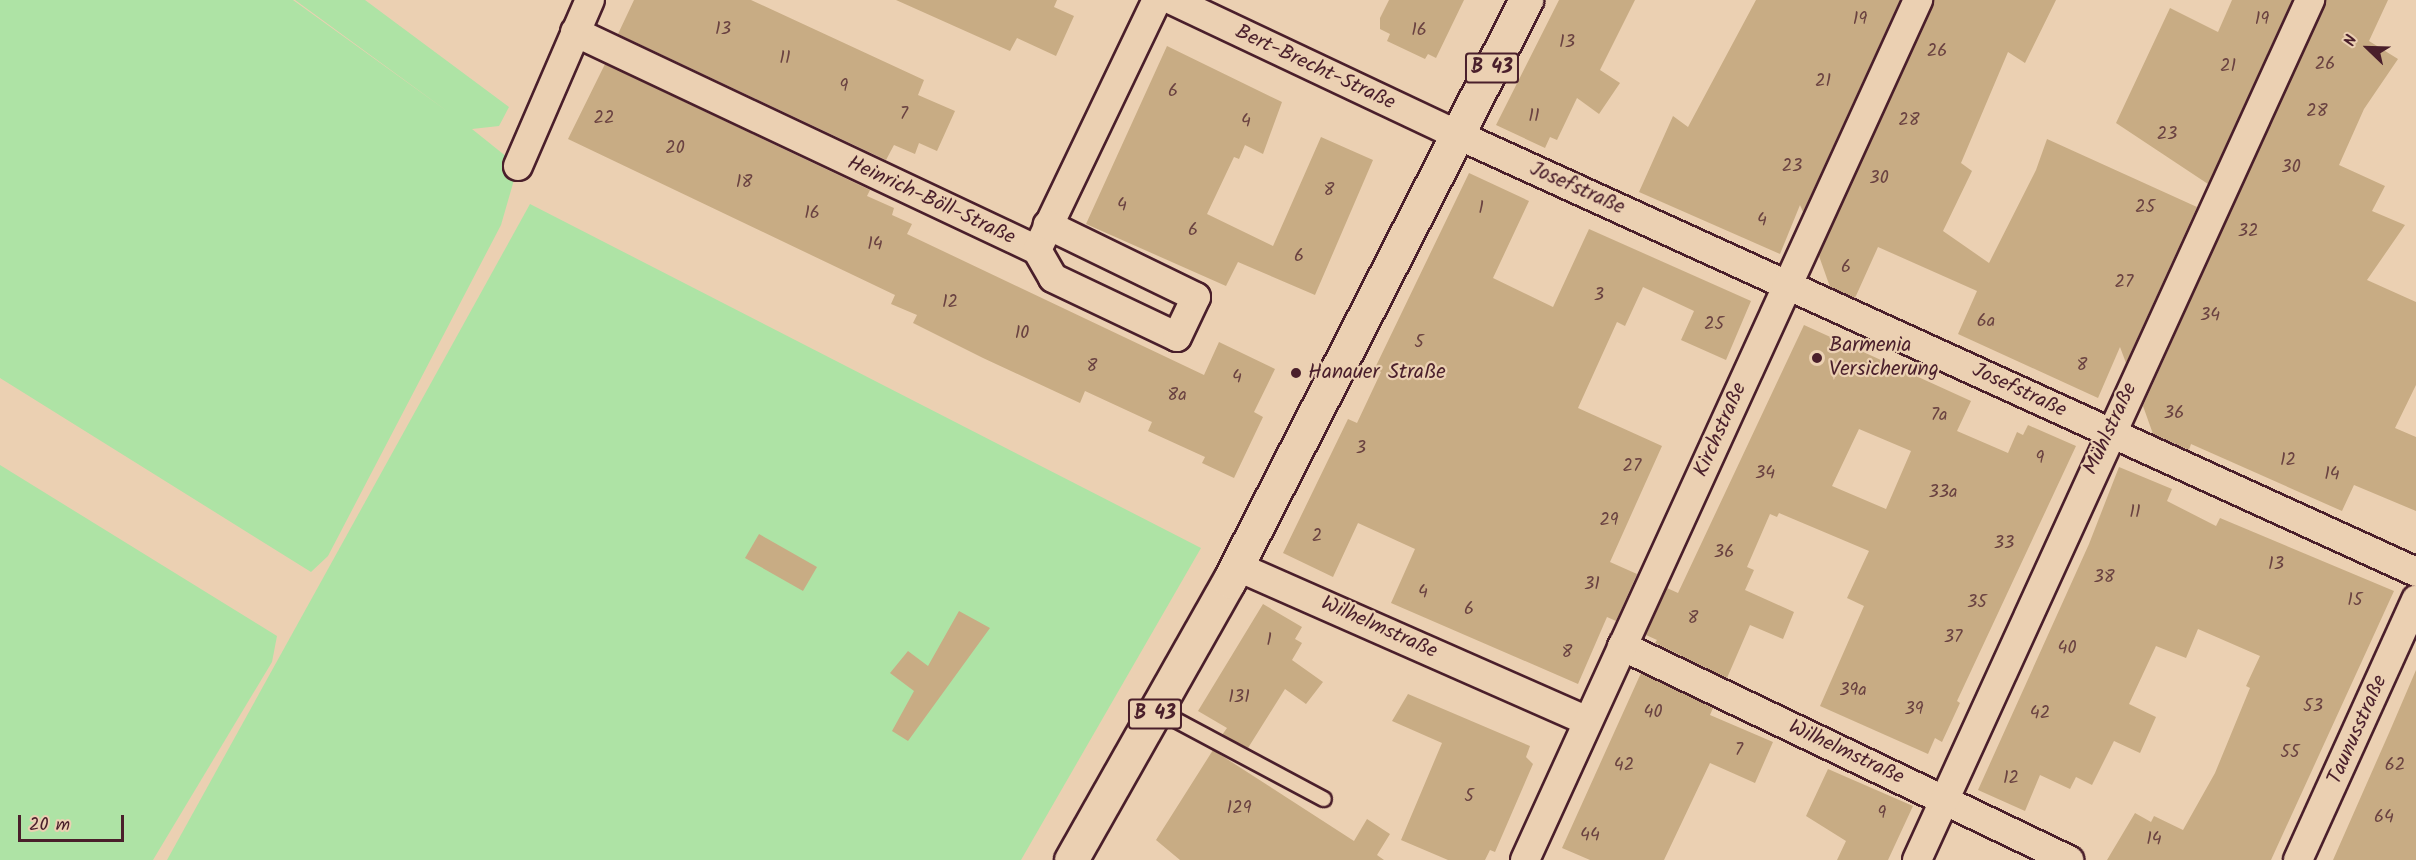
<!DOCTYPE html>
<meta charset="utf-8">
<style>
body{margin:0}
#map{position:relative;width:2416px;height:860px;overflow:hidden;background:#ebd0b2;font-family:Kalam,sans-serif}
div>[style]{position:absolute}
.green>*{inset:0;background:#aee3a5}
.building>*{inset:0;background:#c8ac84}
.roads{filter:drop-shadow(2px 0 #4a1f2b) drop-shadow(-2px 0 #4a1f2b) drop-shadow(0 2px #4a1f2b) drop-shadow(0 -2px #4a1f2b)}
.service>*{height:14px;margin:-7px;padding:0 7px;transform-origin:7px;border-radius:7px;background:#ebd0b2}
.minor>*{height:28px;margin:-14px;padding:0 14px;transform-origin:14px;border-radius:14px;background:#ebd0b2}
.primary>*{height:33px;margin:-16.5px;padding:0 16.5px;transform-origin:16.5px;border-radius:16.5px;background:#ebd0b2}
.dots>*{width:16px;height:16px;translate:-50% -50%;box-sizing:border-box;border:3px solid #ebd0b2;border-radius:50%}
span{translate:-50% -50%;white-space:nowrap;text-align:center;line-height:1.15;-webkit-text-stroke:4.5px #ebd0b2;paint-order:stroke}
.number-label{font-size:18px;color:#6a4241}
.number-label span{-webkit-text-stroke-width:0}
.shield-label span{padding:2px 4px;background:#ebd0b2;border:2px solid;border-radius:4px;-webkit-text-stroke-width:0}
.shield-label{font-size:20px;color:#4a1f2b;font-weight:700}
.street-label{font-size:21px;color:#4a1f2b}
.poi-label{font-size:21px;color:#4a1f2b}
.left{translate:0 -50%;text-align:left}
.north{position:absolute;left:2338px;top:18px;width:60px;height:60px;-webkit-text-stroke:4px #ebd0b2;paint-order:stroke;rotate:293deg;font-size:16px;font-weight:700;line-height:24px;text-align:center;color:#4a1f2b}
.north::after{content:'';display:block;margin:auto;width:21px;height:27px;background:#4a1f2b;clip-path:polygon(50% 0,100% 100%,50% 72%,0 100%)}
.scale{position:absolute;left:18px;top:815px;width:106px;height:27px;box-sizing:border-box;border:3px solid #4a1f2b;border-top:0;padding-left:8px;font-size:18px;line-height:21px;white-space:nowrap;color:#4a1f2b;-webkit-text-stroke:4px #ebd0b2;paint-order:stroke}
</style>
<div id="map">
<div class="green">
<div style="clip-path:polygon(0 0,293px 0,451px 114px,295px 0,365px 0,509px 107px,499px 126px,472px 129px,518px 166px,501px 225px,328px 556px,311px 572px,0 378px)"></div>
<div style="clip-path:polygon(530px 204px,1201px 548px,1021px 860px,167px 860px)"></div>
<div style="clip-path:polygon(0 465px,277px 636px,272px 662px,153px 860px,0 860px)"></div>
</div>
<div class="building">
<div style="clip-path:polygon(634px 0,751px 0,924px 80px,918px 95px,955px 111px,937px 151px,919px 143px,915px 154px,894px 145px,886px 160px,618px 34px)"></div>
<div style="clip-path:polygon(896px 0,1057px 0,1054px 7px,1074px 16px,1056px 56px,1017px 38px,1010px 51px)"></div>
<div style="clip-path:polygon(1389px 0,1464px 0,1436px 58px,1428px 54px,1425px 59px,1387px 41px,1390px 34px,1380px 29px,1380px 18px)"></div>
<div style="clip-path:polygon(1559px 0,1635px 0,1600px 70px,1620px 83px,1599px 114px,1577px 98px,1557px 140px,1550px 137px,1545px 148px,1496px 125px)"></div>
<div style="clip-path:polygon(1756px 0,1900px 0,1803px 212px,1800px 205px,1780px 254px,1639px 192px,1673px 116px,1688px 127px)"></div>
<div style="clip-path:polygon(1934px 0,2056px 0,2025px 63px,2008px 52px,1961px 163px,1972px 171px,1943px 231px,1989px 263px,2036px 170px,2047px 139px,2197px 207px,2126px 363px,2120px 347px,2098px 398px,1958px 334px,1977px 291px,1878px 247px,1855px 298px,1830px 287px,1819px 256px)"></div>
<div style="clip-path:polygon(2232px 0,2292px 0,2208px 184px,2116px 123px,2170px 8px,2218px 32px)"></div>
<div style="clip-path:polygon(2326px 0,2388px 0,2369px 41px,2398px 59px,2364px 109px,2339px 165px,2385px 186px,2372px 211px,2405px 225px,2367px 280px,2416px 302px,2416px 385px,2395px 428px,2416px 437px,2416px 511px,2354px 485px,2342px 511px,2191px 444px,2189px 450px,2153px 434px,2143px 406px)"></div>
<div style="clip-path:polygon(1167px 46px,1282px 102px,1263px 154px,1245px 145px,1239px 159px,1234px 157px,1207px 214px,1273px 246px,1321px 137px,1373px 160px,1315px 295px,1238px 262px,1226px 286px,1086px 224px)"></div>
<div style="clip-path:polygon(605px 64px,870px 190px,867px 196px,894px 208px,892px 215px,912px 224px,907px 234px,1204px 375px,1219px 342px,1275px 369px,1254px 412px,1263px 417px,1234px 478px,1202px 463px,1205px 457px,1148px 431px,1152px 422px,1085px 391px,1080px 403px,983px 358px,913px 323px,917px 315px,891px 304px,895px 295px,568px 139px)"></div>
<div style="clip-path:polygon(1469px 173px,1529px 201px,1493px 278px,1553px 307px,1589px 229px,1751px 301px,1726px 360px,1681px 340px,1694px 311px,1643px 287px,1625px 326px,1617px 322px,1578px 408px,1662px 446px,1610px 562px,1637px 574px,1616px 621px,1607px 617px,1578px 684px,1391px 603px,1415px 549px,1358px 523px,1333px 577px,1283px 553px,1348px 419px,1357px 423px,1381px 372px,1375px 368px)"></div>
<div style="clip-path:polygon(evenodd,1804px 325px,1971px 401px,1957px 431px,2008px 453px,2017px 432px,2023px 435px,2028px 425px,2076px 446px,1957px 701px,1960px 703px,1942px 742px,1935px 738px,1928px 754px,1820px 706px,1864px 606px,1847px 598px,1869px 551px,1779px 513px,1777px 517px,1770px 514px,1747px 567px,1754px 570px,1745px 590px,1794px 612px,1783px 639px,1750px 625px,1727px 678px,1655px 643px,1657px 640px,1646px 635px,1667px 588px,1678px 593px,1804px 325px,1859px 429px,1911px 451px,1886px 509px,1832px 486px,1859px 429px)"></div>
<div style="clip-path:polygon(2119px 467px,2172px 489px,2167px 501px,2216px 526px,2220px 518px,2394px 591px,2271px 860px,2107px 860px,2135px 813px,2151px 822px,2154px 816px,2183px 830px,2215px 773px,2250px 688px,2246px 686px,2260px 656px,2198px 629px,2186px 658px,2156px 646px,2129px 704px,2156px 717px,2140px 753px,2114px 741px,2092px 785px,2076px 777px,2070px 789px,2040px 775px,2025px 811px,1978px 790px,2089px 544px)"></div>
<div style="clip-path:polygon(759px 534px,817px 567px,803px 591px,745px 558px)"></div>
<div style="clip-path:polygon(1263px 604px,1302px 627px,1295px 639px,1302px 643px,1292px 660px,1323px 682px,1306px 704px,1285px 689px,1248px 748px,1222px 735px,1227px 728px,1198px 711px)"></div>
<div style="clip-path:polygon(959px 611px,990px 628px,908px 741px,892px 731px,914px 691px,890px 673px,908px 651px,928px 666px)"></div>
<div style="clip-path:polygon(2416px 670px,2416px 860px,2333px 860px,2389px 733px)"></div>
<div style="clip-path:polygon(1641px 673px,1713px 708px,1710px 715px,1773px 742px,1755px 783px,1710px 763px,1664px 860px,1590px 860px,1562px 848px)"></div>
<div style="clip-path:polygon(1408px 694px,1530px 746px,1526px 757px,1533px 764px,1495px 852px,1490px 850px,1485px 860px,1448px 860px,1401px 840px,1442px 743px,1392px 721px)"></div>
<div style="clip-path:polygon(1213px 750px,1354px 841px,1367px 819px,1390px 834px,1377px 855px,1384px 860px,1180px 860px,1156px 840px)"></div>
<div style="clip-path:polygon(1828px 769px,1913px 806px,1888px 860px,1837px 860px,1846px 841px,1806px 816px)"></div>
</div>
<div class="roads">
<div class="service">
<div style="left:1157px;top:710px;width:189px;rotate:28.1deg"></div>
</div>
<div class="minor">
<div style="left:1172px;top:0;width:316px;rotate:25.3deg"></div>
<div style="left:1458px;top:135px;width:1053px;rotate:24.52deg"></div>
<div style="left:575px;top:32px;width:511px;rotate:25.26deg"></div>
<div style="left:1037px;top:250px;width:277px;rotate:-64.4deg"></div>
<div style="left:518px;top:166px;width:181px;rotate:-66.6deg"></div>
<div style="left:1037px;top:250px;width:32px;rotate:60deg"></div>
<div style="left:1053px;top:278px;width:137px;rotate:25.4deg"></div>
<div style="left:1177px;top:337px;width:44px;rotate:-64.6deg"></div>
<div style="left:1196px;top:297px;width:165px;rotate:-154.1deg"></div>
<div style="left:1236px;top:566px;width:384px;rotate:23.8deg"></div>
<div style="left:1622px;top:646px;width:496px;rotate:25.6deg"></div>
<div style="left:1525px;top:860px;width:946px;rotate:-65.44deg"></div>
<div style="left:1917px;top:860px;width:946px;rotate:-65.44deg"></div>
<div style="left:2298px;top:860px;width:286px;rotate:-65.6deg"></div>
</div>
<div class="primary">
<div style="left:1071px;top:860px;width:321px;rotate:-60.5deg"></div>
<div style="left:1229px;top:581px;width:653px;rotate:-62.92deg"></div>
</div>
</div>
<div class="dots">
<div style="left:1817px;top:358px;background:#4a1f2b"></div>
<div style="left:1296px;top:373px;background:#4a1f2b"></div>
</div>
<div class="number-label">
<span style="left:1860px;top:20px">19</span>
<span style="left:2262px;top:20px">19</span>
<span style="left:723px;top:30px">13</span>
<span style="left:1419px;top:31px">16</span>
<span style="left:1567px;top:43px">13</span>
<span style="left:1937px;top:52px">26</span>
<span style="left:785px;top:59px">11</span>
<span style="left:2325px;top:65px">26</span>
<span style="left:2228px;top:67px">21</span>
<span style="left:1823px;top:82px">21</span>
<span style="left:844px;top:87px">9</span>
<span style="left:1173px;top:92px">6</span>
<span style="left:2317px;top:112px">28</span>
<span style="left:904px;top:115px">7</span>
<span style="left:1534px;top:117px">11</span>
<span style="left:604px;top:119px">22</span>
<span style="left:1909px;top:121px">28</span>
<span style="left:1246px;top:122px">4</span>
<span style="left:2167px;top:135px">23</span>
<span style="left:675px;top:149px">20</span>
<span style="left:1792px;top:167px">23</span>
<span style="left:2291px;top:168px">30</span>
<span style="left:1879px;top:179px">30</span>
<span style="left:744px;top:183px">18</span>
<span style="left:1329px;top:191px">8</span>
<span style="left:1122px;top:206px">4</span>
<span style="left:2145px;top:208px">25</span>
<span style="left:1481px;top:209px">1</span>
<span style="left:812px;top:214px">16</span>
<span style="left:1762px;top:221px">4</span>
<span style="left:1193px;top:231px">6</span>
<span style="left:2248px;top:232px">32</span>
<span style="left:875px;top:245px">14</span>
<span style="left:1299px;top:257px">6</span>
<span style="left:1846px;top:268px">6</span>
<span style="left:2124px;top:283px">27</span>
<span style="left:1599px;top:296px">3</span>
<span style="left:950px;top:303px">12</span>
<span style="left:2210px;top:316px">34</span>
<span style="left:1986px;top:322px">6a</span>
<span style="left:1714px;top:325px">25</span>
<span style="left:1022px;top:334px">10</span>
<span style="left:1419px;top:343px">5</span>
<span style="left:2082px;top:366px">8</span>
<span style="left:1092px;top:367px">8</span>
<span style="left:1237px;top:378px">4</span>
<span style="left:1177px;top:396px">8a</span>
<span style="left:2174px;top:414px">36</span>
<span style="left:1939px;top:416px">7a</span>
<span style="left:1361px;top:449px">3</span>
<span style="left:2040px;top:459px">9</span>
<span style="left:2288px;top:461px">12</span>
<span style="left:1632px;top:467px">27</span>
<span style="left:1765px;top:474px">34</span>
<span style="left:2332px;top:475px">14</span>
<span style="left:1943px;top:493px">33a</span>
<span style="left:2135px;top:513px">11</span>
<span style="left:1609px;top:521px">29</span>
<span style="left:1317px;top:537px">2</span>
<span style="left:2004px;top:544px">33</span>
<span style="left:1724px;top:553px">36</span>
<span style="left:2276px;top:565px">13</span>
<span style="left:2104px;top:578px">38</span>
<span style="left:1592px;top:585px">31</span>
<span style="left:1423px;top:593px">4</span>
<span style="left:2355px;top:601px">15</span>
<span style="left:1977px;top:603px">35</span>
<span style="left:1469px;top:610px">6</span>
<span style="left:1693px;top:619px">8</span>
<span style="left:1953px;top:638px">37</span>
<span style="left:1269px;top:641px">1</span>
<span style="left:2067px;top:649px">40</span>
<span style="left:1567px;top:653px">8</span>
<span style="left:1853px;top:691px">39a</span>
<span style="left:1239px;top:698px">131</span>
<span style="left:2313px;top:707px">53</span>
<span style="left:1914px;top:710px">39</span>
<span style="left:1653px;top:713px">40</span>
<span style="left:2040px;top:714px">42</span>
<span style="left:1739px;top:751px">7</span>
<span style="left:2290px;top:753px">55</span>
<span style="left:1624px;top:766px">42</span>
<span style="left:2395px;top:766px">62</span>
<span style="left:2011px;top:779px">12</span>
<span style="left:1469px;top:797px">5</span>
<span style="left:1239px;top:809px">129</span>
<span style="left:1882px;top:814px">9</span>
<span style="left:2384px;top:818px">64</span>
<span style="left:1590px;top:836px">44</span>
<span style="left:2154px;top:840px">14</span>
</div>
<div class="shield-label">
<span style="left:1492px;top:68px">B 43</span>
<span style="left:1155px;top:714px">B 43</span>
</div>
<div class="street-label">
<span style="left:1315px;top:68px;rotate:25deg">Bert-Brecht-Straße</span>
<span style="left:1577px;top:189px;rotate:24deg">Josefstraße</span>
<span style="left:931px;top:201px;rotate:25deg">Heinrich-Böll-Straße</span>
<span style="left:2019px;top:391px;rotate:25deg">Josefstraße</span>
<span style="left:2111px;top:429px;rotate:-65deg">Mühlstraße</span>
<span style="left:1721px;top:430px;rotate:-66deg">Kirchstraße</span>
<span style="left:1379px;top:628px;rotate:24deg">Wilhelmstraße</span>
<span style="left:2358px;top:730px;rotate:-66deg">Taunusstraße</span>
<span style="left:1846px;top:753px;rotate:25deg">Wilhelmstraße</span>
</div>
<div class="poi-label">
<span class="left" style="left:1829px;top:358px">Barmenia<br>Versicherung</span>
<span class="left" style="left:1308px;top:373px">Hanauer Straße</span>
</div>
<div class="north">N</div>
<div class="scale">20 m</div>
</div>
